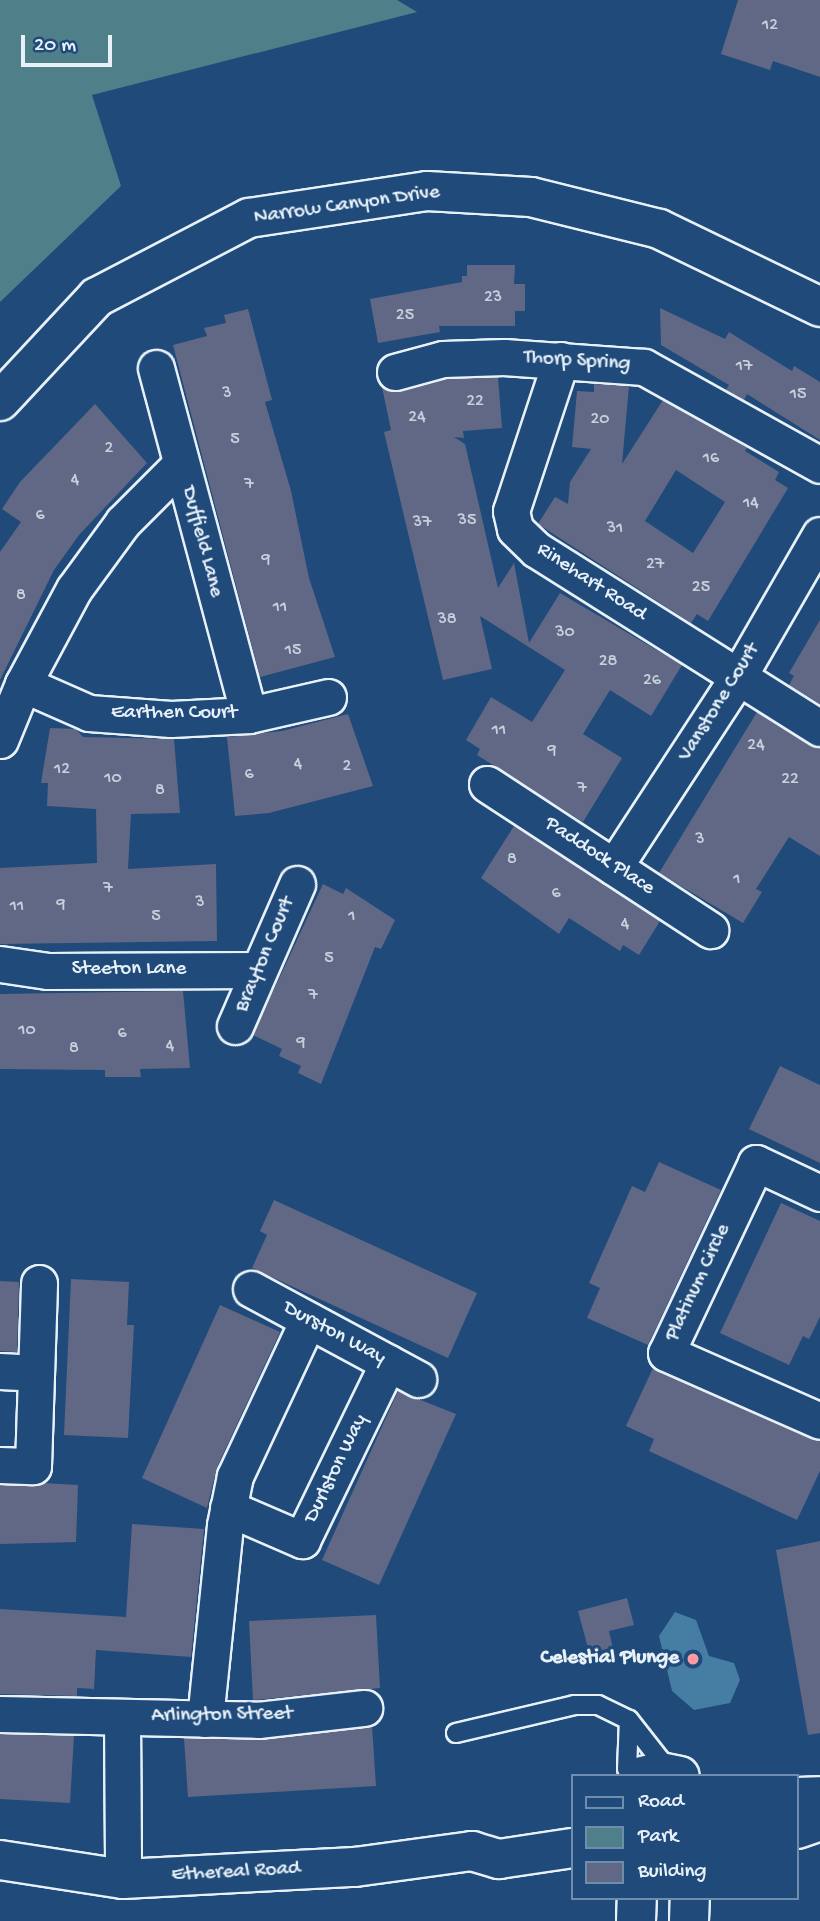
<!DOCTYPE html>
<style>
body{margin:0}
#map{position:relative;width:820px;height:1921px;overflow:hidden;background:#1f4a7a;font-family:"Gochi Hand",sans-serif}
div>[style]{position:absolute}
.green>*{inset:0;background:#4f808a}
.water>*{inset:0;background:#467da3}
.building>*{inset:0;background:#616885}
.roads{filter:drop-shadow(2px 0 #e8f1f8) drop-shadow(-2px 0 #e8f1f8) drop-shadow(0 2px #e8f1f8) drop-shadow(0 -2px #e8f1f8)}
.lane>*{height:18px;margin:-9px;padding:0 9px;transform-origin:9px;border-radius:9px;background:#1f4a7a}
.street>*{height:35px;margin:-17.5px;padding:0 17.5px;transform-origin:17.5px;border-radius:17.5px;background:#1f4a7a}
.secondary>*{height:38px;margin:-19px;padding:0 19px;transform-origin:19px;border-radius:19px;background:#1f4a7a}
.dots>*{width:19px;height:19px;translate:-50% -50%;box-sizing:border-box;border:4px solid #1f4a7a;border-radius:50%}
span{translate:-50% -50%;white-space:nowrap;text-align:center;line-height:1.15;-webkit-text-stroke:7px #1f4a7a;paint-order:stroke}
.number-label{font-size:18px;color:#c6cfdb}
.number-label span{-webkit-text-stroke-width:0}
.street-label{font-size:21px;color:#e8f1f8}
.poi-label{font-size:21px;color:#e8f1f8;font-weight:700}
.right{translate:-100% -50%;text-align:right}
.legend{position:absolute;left:571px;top:1774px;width:228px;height:126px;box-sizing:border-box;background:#1f4a7a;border:2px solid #6f8dac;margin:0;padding:9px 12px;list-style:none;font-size:21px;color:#e8f1f8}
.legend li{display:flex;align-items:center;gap:14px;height:35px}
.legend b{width:35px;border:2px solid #6f8dac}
.scale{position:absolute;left:21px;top:35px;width:91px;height:32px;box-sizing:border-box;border:4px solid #e8f1f8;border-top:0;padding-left:9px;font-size:21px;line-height:24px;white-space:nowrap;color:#e8f1f8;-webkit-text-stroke:5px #1f4a7a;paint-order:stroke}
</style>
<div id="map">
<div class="green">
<div style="clip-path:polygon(0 0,397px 0,417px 12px,92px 95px,121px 186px,0 302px)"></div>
</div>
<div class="water">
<div style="clip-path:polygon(675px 1612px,696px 1620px,709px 1656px,734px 1663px,740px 1680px,730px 1703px,694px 1710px,672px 1691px,659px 1636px)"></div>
</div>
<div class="building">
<div style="clip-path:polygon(738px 0,820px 0,820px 77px,773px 61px,770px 70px,721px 54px)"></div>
<div style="clip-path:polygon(467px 265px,515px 265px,514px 284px,525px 284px,525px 311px,515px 311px,515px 326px,439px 326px,440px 332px,378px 343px,370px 299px,462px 282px,462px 276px,467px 276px)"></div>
<div style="clip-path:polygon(660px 308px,725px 339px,729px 332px,792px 371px,794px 366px,820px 382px,820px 440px,747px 394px,744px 400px,726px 390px,729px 385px,661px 345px)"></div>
<div style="clip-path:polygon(248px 309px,272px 400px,265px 402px,291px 491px,309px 578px,335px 657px,260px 677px,173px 345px,207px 336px,204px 328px,226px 323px,224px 315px)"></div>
<div style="clip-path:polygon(498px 377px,502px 428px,463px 431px,464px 438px,454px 437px,465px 444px,498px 588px,514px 563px,529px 643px,560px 593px,682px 665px,651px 716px,610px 690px,583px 734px,622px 758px,583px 822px,477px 755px,480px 749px,466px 740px,491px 697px,532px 722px,565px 670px,480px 616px,492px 669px,443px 680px,384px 432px,391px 430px,382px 387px,400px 392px,446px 379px)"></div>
<div style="clip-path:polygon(evenodd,594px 384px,629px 386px,622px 464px,663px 400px,747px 448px,745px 451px,779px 472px,775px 480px,788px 488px,708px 621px,697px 614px,691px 623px,538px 524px,555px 497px,568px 504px,570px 482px,591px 449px,572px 447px,577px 391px,594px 392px,594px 384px,676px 470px,725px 502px,693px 553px,645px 521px,676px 470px)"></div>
<div style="clip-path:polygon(95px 404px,147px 463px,79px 535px,54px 570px,0 680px,0 552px,21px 522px,2px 509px,20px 482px)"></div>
<div style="clip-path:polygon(820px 620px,820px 704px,789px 685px,794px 676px,789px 673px)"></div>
<div style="clip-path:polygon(757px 712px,820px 748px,820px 856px,789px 837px,756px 889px,762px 892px,743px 923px,659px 873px)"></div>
<div style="clip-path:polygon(348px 714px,373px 786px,269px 813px,235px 816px,227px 737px,282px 731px)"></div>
<div style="clip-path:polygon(50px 728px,76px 729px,83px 737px,174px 739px,180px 813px,131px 814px,128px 869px,216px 864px,217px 941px,0 944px,0 868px,97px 863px,96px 809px,47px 806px,48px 783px,41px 783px)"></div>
<div style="clip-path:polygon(514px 826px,660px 921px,639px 955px,623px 945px,620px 951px,569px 918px,559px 934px,481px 878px)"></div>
<div style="clip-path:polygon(323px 884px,343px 894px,346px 888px,395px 920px,381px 949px,375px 947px,321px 1084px,298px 1073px,301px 1066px,279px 1056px,282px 1049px,253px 1035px)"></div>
<div style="clip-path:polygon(183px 991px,190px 1068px,140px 1069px,141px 1077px,105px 1077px,105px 1070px,0 1069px,0 994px)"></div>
<div style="clip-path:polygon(780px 1066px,820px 1085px,820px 1163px,749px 1129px)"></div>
<div style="clip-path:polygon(659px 1162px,721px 1190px,648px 1345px,587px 1318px,600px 1288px,589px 1283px,632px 1186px,645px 1192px)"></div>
<div style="clip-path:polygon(274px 1200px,477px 1293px,448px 1358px,252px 1268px,267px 1235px,260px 1231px)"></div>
<div style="clip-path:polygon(781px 1203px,820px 1221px,820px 1317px,809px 1339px,803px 1336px,789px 1365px,720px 1333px)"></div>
<div style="clip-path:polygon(71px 1279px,129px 1282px,127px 1325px,134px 1325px,128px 1438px,64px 1435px)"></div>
<div style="clip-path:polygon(0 1281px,19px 1282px,17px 1352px,0 1351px)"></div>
<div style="clip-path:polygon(220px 1305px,280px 1332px,217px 1467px,207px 1508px,142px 1478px)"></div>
<div style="clip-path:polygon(653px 1368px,820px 1441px,820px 1471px,797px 1520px,649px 1451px,654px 1439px,626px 1426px)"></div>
<div style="clip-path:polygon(398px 1391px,456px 1414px,379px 1585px,322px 1560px)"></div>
<div style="clip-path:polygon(43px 1483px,78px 1485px,76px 1542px,0 1544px,0 1485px)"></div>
<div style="clip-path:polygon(132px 1524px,204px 1529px,191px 1657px,96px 1650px,94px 1689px,77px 1688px,77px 1696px,0 1694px,0 1609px,126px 1617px)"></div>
<div style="clip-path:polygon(820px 1541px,820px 1733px,808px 1735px,776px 1550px)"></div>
<div style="clip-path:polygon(627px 1598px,634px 1625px,609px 1631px,614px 1653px,591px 1659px,578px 1611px)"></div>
<div style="clip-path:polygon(376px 1615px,380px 1688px,253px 1700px,249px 1621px)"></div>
<div style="clip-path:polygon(372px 1726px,376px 1786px,188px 1797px,184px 1738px,260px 1740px)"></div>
<div style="clip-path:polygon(0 1734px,74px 1736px,70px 1803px,0 1799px)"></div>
</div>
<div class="roads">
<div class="lane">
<div style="left:456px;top:1733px;width:121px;rotate:-13.3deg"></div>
<div style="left:574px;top:1705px;width:24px"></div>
<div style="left:598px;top:1705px;width:34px;rotate:26deg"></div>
<div style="left:636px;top:1776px;width:11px;rotate:-142deg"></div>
<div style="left:627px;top:1769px;width:49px;rotate:-87.7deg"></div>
<div style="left:629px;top:1720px;width:63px;rotate:52deg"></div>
</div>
<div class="street">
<div style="left:561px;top:360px;width:159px;rotate:108.3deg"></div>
<div style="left:511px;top:511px;width:18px;rotate:77deg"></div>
<div style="left:515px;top:529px;width:30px;rotate:44deg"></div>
<div style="left:537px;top:550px;width:334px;rotate:32.2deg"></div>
<div style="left:156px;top:368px;width:359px;rotate:75deg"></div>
<div style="left:395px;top:372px;width:50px;rotate:-15.2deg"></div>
<div style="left:443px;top:359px;width:61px;rotate:-1.9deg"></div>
<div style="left:504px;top:357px;width:140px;rotate:4.1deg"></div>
<div style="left:644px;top:367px;width:201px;rotate:29.1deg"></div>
<div style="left:23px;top:684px;width:72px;rotate:23.7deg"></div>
<div style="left:89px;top:713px;width:82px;rotate:4.2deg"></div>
<div style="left:171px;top:719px;width:78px;rotate:-2.9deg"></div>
<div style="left:249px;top:715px;width:81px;rotate:-12.8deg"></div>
<div style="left:0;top:740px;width:61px;rotate:-67.7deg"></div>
<div style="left:23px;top:684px;width:108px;rotate:-61.8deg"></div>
<div style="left:74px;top:589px;width:83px;rotate:-53.8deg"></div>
<div style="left:123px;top:522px;width:81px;rotate:-45deg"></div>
<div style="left:487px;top:784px;width:267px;rotate:33.2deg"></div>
<div style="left:614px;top:867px;width:227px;rotate:-56.9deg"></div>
<div style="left:738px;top:677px;width:164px;rotate:-60deg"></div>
<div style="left:0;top:964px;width:49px;rotate:8.3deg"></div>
<div style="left:48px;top:971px;width:210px;rotate:-0.3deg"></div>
<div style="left:235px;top:1026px;width:155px;rotate:-66.4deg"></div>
<div style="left:820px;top:1193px;width:71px;rotate:-154.9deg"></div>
<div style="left:756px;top:1163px;width:210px;rotate:115.3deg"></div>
<div style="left:666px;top:1353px;width:168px;rotate:23.8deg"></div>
<div style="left:251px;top:1289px;width:190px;rotate:28.3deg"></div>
<div style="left:0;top:1371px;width:36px;rotate:3deg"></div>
<div style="left:0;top:1465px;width:33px;rotate:2deg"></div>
<div style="left:33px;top:1466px;width:183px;rotate:-88.1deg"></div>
<div style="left:228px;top:1508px;width:81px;rotate:23.4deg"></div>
<div style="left:302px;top:1540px;width:197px;rotate:-64.1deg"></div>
<div style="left:0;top:1714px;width:258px;rotate:1.3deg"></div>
<div style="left:258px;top:1720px;width:107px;rotate:-6.5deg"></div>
<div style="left:122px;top:1717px;width:162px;rotate:89.6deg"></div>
<div style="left:205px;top:1719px;width:195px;rotate:-84.1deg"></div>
<div style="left:225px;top:1525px;width:50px;rotate:-78.5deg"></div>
<div style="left:235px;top:1476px;width:172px;rotate:-64.9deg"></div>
</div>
<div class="secondary">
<div style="left:0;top:401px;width:142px;rotate:-47deg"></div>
<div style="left:97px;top:297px;width:171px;rotate:-27.5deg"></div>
<div style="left:249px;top:218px;width:180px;rotate:-8.6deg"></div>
<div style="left:427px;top:191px;width:104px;rotate:3.3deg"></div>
<div style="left:531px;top:197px;width:132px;rotate:14deg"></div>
<div style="left:659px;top:229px;width:179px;rotate:25.8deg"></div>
<div style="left:642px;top:1776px;width:18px;rotate:-13deg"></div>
<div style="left:660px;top:1772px;width:20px;rotate:11deg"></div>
<div style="left:797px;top:1797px;width:23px;rotate:-2deg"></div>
<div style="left:797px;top:1829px;width:24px;rotate:-19deg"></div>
<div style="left:0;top:1860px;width:124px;rotate:8.8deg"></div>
<div style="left:123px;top:1879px;width:232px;rotate:-3deg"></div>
<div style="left:355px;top:1867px;width:118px;rotate:-7.8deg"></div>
<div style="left:472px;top:1851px;width:28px;rotate:17deg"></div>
<div style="left:499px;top:1859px;width:75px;rotate:-8.5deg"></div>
<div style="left:636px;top:1921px;width:23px;rotate:-88deg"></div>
<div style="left:689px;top:1921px;width:23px;rotate:-88deg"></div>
</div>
</div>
<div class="dots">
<div style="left:693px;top:1659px;background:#ff9aa2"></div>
</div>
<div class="number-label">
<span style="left:770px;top:26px">12</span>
<span style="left:493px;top:298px">23</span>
<span style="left:405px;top:316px">25</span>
<span style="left:744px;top:367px">17</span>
<span style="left:227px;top:394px">3</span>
<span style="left:798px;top:395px">15</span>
<span style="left:475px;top:402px">22</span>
<span style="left:417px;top:418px">24</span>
<span style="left:600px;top:420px">20</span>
<span style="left:235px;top:440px">5</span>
<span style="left:109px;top:449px">2</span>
<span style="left:711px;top:459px">16</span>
<span style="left:75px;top:481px">4</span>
<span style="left:249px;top:485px">7</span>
<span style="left:751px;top:504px">14</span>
<span style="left:40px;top:516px">6</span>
<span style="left:467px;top:521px">35</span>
<span style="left:422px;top:523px">37</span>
<span style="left:615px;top:529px">31</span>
<span style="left:266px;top:560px">9</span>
<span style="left:655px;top:565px">27</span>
<span style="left:701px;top:588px">25</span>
<span style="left:21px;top:596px">8</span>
<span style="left:280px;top:608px">11</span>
<span style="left:447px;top:620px">38</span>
<span style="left:565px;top:633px">30</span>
<span style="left:293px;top:651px">15</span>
<span style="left:608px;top:662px">28</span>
<span style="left:652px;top:681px">26</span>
<span style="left:499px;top:731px">11</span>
<span style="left:756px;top:746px">24</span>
<span style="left:552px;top:751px">9</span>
<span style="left:298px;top:765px">4</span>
<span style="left:347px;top:767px">2</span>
<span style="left:62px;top:770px">12</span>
<span style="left:249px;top:775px">6</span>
<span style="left:113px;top:779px">10</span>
<span style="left:790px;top:780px">22</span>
<span style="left:582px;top:789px">7</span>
<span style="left:160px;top:791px">8</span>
<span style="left:700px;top:840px">3</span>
<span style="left:512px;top:860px">8</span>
<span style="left:737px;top:880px">1</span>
<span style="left:108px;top:889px">7</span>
<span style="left:556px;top:894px">6</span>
<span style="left:200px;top:903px">3</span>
<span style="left:61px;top:905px">9</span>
<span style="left:17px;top:907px">11</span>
<span style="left:156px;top:917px">5</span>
<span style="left:352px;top:917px">1</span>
<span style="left:625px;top:925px">4</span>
<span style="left:329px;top:959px">5</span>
<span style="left:313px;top:996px">7</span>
<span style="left:27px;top:1031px">10</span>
<span style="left:122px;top:1034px">6</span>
<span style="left:301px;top:1043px">9</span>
<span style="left:170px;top:1047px">4</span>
<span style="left:74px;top:1049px">8</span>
</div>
<div class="street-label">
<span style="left:347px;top:206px;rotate:-8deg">Narrow Canyon Drive</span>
<span style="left:577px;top:362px;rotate:4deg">Thorp Spring</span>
<span style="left:201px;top:542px;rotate:75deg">Duffield Lane</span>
<span style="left:591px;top:583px;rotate:33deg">Rinehart Road</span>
<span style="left:720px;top:703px;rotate:-58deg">Vanstone Court</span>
<span style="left:174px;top:714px">Earthen Court</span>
<span style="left:599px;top:857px;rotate:33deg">Paddock Place</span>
<span style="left:266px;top:955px;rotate:-67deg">Brayton Court</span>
<span style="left:129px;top:970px">Steeton Lane</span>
<span style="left:699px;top:1283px;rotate:-65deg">Platinum Circle</span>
<span style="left:334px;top:1334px;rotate:28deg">Durston Way</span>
<span style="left:337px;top:1469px;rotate:-64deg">Durlston Way</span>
<span style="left:222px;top:1716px;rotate:-1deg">Arlington Street</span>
<span style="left:236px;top:1873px;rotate:-3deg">Ethereal Road</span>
</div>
<div class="poi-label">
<span class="right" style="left:679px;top:1659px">Celestial Plunge</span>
</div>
<ul class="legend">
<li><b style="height:9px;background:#1f4a7a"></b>Road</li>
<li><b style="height:19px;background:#4f808a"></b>Park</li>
<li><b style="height:19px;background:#616885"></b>Building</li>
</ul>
<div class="scale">20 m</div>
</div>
